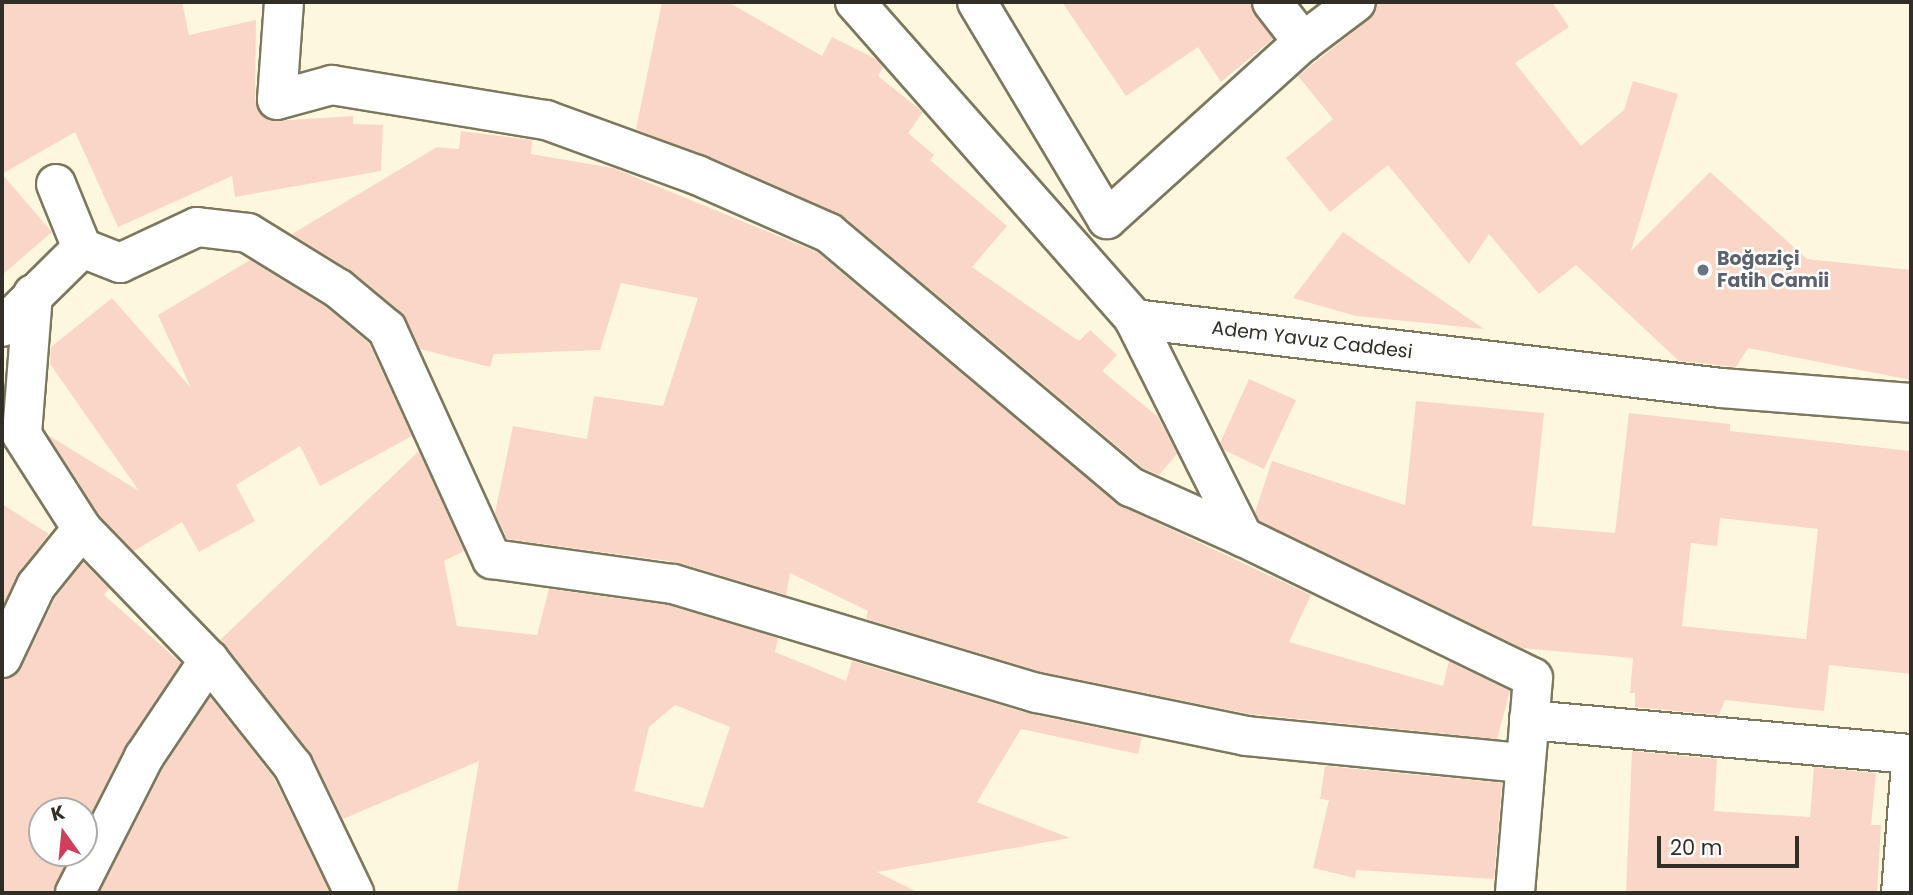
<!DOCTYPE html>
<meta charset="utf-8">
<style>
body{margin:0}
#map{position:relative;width:1913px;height:895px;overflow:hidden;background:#fdf8dd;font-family:Poppins,sans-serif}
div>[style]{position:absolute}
.building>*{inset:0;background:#fad6c7}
.roads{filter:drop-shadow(2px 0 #7c775f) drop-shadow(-2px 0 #7c775f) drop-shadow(0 2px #7c775f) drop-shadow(0 -2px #7c775f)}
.street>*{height:38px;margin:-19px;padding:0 19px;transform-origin:19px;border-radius:19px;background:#fff}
.dots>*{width:19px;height:19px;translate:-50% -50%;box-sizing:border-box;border:4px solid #fff;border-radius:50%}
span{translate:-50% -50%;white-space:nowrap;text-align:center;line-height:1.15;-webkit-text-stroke:5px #fff;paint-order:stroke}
.worship-label{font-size:19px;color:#5b616d;font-weight:700}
.left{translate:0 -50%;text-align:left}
.street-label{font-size:19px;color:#312f25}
.frame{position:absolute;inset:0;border:4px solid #312f25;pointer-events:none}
.north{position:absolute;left:28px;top:797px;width:70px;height:70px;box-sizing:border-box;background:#fff;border:2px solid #adaca8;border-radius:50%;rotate:345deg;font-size:19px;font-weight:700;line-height:28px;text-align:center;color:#312f25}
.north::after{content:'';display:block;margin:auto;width:24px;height:32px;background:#cf3f5b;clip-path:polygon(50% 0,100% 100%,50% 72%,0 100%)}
.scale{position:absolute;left:1657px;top:836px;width:142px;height:32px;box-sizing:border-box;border:4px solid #312f25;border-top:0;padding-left:9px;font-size:21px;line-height:24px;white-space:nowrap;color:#312f25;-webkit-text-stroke:5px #fff;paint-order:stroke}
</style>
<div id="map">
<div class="building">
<div style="clip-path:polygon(2px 2px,182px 2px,189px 35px,256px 20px,255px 99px,263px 116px,273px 121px,353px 116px,353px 124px,383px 125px,381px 171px,235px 197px,232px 176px,118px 227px,75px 132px,2px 174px,52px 232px,2px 275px)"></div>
<div style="clip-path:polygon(662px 2px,728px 2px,822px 56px,832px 37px,876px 59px,883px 67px,878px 76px,923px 112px,908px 133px,934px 155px,930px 160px,1007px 226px,972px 267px,1079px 341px,1090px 330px,1117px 355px,1102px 371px,1158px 417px,1177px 454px,1159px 475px,1143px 468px,843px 216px,636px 129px)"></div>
<div style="clip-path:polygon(1062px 2px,1251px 2px,1273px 39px,1221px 82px,1198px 47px,1126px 96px)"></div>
<div style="clip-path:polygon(1377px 2px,1552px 2px,1569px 27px,1515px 63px,1581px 146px,1624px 110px,1633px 81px,1678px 94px,1631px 251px,1710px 172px,1807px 259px,1911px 270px,1911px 380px,1748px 348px,1736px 367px,1679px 361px,1576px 265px,1539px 294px,1489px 234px,1469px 264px,1388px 165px,1330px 212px,1286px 158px,1333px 119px,1298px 76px,1369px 19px)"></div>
<div style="clip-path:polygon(461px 131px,532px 140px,531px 154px,613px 168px,817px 252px,1117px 504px,1311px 595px,1289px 642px,1443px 686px,1449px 661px,1510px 691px,1497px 739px,1249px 714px,1042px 672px,866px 619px,868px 611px,790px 573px,786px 595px,676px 562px,507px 539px,495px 513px,513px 426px,587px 439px,594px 396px,663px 406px,698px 298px,621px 283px,600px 350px,494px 354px,490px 367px,420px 349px,401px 312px,353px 272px,292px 234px,437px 147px,459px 149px)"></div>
<div style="clip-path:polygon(1343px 232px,1484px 329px,1356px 316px,1293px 298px)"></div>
<div style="clip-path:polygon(250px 260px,326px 307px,369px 343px,412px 436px,320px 486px,300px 446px,236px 485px,255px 521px,199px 552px,182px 522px,134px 551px,99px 515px,48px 435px,139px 491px,50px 364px,51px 347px,112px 298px,191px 388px,158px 315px)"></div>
<div style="clip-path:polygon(1249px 379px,1296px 400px,1264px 469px,1224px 450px,1220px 443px)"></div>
<div style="clip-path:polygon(evenodd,1416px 401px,1544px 413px,1532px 526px,1615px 533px,1629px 413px,1730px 424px,1730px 431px,1911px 451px,1911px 674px,1829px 665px,1824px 711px,1725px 700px,1719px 715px,1635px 707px,1635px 693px,1630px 693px,1633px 658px,1522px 648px,1259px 521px,1255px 512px,1272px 461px,1405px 505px,1416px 401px,1720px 518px,1818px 529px,1806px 639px,1682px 626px,1691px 543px,1717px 546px,1720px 518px)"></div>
<div style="clip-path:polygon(evenodd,419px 451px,464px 551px,444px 561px,457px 626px,537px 635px,549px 589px,668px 605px,778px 638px,775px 652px,846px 681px,852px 661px,1031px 714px,1142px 737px,1138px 754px,1021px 729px,977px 802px,1070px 838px,877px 872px,919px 893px,457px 893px,479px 761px,343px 819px,310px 752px,220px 640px,419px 451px,675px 705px,730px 727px,703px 808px,634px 791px,649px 727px,675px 705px)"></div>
<div style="clip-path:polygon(2px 504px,49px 534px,19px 573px,2px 607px)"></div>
<div style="clip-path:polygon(83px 562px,109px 589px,104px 595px,181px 663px,126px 745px,84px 827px,84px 811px,42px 811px,42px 853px,71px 853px,53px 893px,2px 893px,2px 680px,21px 668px,55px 598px)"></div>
<div style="clip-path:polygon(210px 697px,274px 778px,330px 893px,99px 893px,163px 768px)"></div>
<div style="clip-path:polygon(1632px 751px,1717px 759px,1714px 811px,1810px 817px,1814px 767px,1876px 773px,1871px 825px,1881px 825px,1877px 893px,1626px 893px)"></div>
<div style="clip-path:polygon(1325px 766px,1502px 783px,1494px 879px,1356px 870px,1355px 878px,1313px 868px,1329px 800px,1320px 799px)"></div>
</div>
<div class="roads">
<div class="street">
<div style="left:284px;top:2px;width:98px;rotate:94.1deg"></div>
<div style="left:277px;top:100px;width:57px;rotate:-15.3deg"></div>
<div style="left:332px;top:85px;width:217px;rotate:9.3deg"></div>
<div style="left:546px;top:120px;width:161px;rotate:20deg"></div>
<div style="left:697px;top:175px;width:144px;rotate:23.7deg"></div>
<div style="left:829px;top:233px;width:395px;rotate:40.1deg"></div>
<div style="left:1131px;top:487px;width:123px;rotate:24.1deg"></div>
<div style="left:855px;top:2px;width:422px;rotate:48.6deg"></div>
<div style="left:1134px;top:319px;width:591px;rotate:6.7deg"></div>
<div style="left:1721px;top:388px;width:191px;rotate:4.5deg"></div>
<div style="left:977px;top:2px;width:253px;rotate:59.1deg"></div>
<div style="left:1107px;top:219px;width:264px;rotate:-42.1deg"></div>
<div style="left:1303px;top:42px;width:66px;rotate:-37deg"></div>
<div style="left:1272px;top:2px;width:51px;rotate:52.2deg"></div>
<div style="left:82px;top:248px;width:41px;rotate:21.5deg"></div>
<div style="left:120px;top:263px;width:85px;rotate:-25.1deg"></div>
<div style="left:197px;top:227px;width:51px;rotate:6.7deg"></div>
<div style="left:248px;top:233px;width:107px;rotate:31.6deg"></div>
<div style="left:339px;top:289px;width:62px;rotate:39.8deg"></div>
<div style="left:387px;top:329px;width:253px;rotate:65.5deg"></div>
<div style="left:492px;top:559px;width:183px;rotate:7.9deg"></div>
<div style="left:673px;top:584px;width:380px;rotate:16.7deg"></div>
<div style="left:1037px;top:693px;width:213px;rotate:11.6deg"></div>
<div style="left:1246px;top:736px;width:277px;rotate:5.6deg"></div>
<div style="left:33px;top:294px;width:141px;rotate:94.5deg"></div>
<div style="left:22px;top:435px;width:112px;rotate:57.4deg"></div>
<div style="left:82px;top:529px;width:182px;rotate:45.9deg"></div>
<div style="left:209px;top:660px;width:135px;rotate:51.6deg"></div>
<div style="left:293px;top:766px;width:141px;rotate:64.3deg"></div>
<div style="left:1134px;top:319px;width:244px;rotate:63.4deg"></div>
<div style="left:1243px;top:537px;width:322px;rotate:25.9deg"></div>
<div style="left:1533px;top:678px;width:216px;rotate:94.8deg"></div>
<div style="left:2px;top:327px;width:112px;rotate:-44.6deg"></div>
<div style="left:82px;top:248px;width:69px;rotate:-112.1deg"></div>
<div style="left:2px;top:658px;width:80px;rotate:-64.7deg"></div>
<div style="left:36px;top:586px;width:73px;rotate:-51.1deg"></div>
<div style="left:1529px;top:720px;width:384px;rotate:5.1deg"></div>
<div style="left:75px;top:893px;width:153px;rotate:-63.1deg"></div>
<div style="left:144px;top:757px;width:117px;rotate:-56.2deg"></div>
<div style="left:1901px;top:893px;width:130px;rotate:-85.6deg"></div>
</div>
</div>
<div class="dots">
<div style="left:1703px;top:270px;background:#6b7280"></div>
</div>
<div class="worship-label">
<span class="left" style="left:1717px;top:270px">Boğaziçi<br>Fatih Camii</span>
</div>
<div class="street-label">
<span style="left:1312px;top:340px;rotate:7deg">Adem Yavuz Caddesi</span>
</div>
<div class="frame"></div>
<div class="north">K</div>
<div class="scale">20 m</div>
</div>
